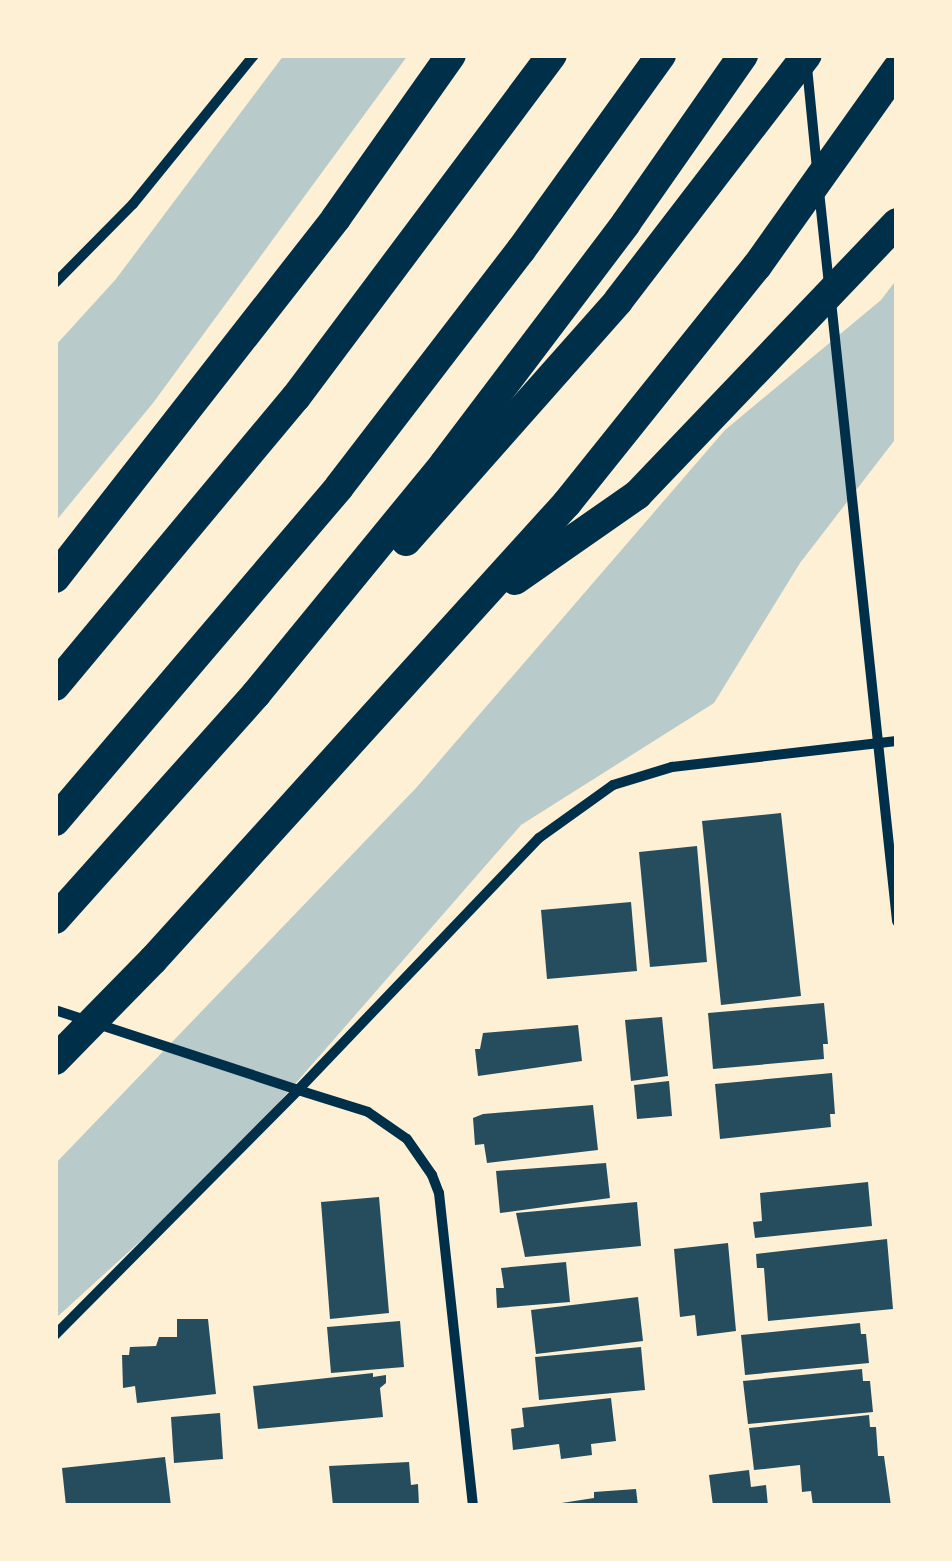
<!DOCTYPE html>
<style>
body{margin:0}
#map{position:relative;width:952px;height:1561px;overflow:hidden;background:#fdf0d5;font-family:Raleway,sans-serif}
div>[style]{position:absolute}
.green>*{inset:0;background:#b9caca}
.building>*{inset:0;background:#264d5e}
.minor>*{height:10px;margin:-5px;padding:0 5px;transform-origin:5px;border-radius:5px;background:#003049}
.motorway>*{height:30px;margin:-15px;padding:0 15px;transform-origin:15px;border-radius:15px;background:#003049}
span{translate:-50% -50%;white-space:nowrap;text-align:center;line-height:1.15;-webkit-text-stroke:10px #fdf0d5;paint-order:stroke}
.frame{position:absolute;inset:0;border:58px solid #fdf0d5;pointer-events:none}
</style>
<div id="map">
<div class="green">
<div style="clip-path:polygon(284px 55px,408px 55px,153px 403px,55px 522px,55px 346px,116px 279px)"></div>
<div style="clip-path:polygon(897px 279px,897px 437px,800px 563px,714px 703px,521px 825px,227px 1162px,55px 1319px,55px 1164px,416px 788px,725px 430px,881px 300px)"></div>
</div>
<div class="building">
<div style="clip-path:polygon(781px 813px,801px 996px,721px 1005px,702px 821px)"></div>
<div style="clip-path:polygon(697px 846px,707px 962px,650px 967px,639px 852px)"></div>
<div style="clip-path:polygon(631px 902px,637px 971px,547px 979px,541px 910px)"></div>
<div style="clip-path:polygon(824px 1003px,828px 1044px,823px 1044px,824px 1059px,713px 1069px,708px 1013px)"></div>
<div style="clip-path:polygon(662px 1017px,668px 1076px,631px 1081px,625px 1020px)"></div>
<div style="clip-path:polygon(578px 1025px,582px 1061px,478px 1076px,475px 1049px,480px 1049px,483px 1033px)"></div>
<div style="clip-path:polygon(832px 1073px,835px 1114px,830px 1114px,831px 1127px,720px 1139px,715px 1084px)"></div>
<div style="clip-path:polygon(669px 1081px,672px 1116px,637px 1119px,634px 1085px)"></div>
<div style="clip-path:polygon(593px 1105px,598px 1150px,487px 1163px,484px 1144px,475px 1145px,473px 1118px,483px 1114px)"></div>
<div style="clip-path:polygon(606px 1163px,610px 1198px,500px 1213px,496px 1171px)"></div>
<div style="clip-path:polygon(868px 1182px,872px 1226px,755px 1238px,753px 1222px,762px 1221px,760px 1193px)"></div>
<div style="clip-path:polygon(379px 1197px,389px 1313px,330px 1319px,321px 1202px)"></div>
<div style="clip-path:polygon(637px 1202px,641px 1246px,525px 1257px,516px 1213px)"></div>
<div style="clip-path:polygon(887px 1239px,893px 1309px,768px 1321px,764px 1268px,757px 1268px,756px 1254px)"></div>
<div style="clip-path:polygon(728px 1243px,736px 1331px,697px 1336px,695px 1315px,680px 1317px,674px 1249px)"></div>
<div style="clip-path:polygon(566px 1262px,570px 1302px,497px 1308px,496px 1288px,504px 1288px,501px 1268px)"></div>
<div style="clip-path:polygon(638px 1297px,643px 1341px,536px 1354px,531px 1310px)"></div>
<div style="clip-path:polygon(177px 1319px,208px 1319px,216px 1394px,137px 1403px,135px 1386px,123px 1388px,122px 1355px,129px 1355px,130px 1347px,156px 1346px,159px 1337px,177px 1337px)"></div>
<div style="clip-path:polygon(400px 1321px,404px 1367px,331px 1373px,327px 1327px)"></div>
<div style="clip-path:polygon(860px 1323px,861px 1334px,866px 1334px,869px 1363px,745px 1375px,741px 1335px)"></div>
<div style="clip-path:polygon(641px 1347px,645px 1390px,539px 1400px,535px 1357px)"></div>
<div style="clip-path:polygon(862px 1369px,863px 1381px,870px 1381px,873px 1412px,748px 1424px,743px 1381px)"></div>
<div style="clip-path:polygon(373px 1373px,373px 1377px,386px 1375px,386px 1383px,380px 1388px,383px 1417px,258px 1429px,253px 1386px)"></div>
<div style="clip-path:polygon(611px 1398px,616px 1441px,591px 1444px,592px 1455px,561px 1459px,559px 1444px,513px 1450px,511px 1429px,524px 1427px,522px 1408px)"></div>
<div style="clip-path:polygon(220px 1413px,223px 1459px,174px 1463px,171px 1417px)"></div>
<div style="clip-path:polygon(869px 1415px,870px 1427px,876px 1427px,878px 1456px,884px 1456px,891px 1506px,813px 1506px,811px 1491px,802px 1492px,800px 1465px,754px 1470px,749px 1428px)"></div>
<div style="clip-path:polygon(165px 1457px,171px 1506px,66px 1506px,62px 1468px)"></div>
<div style="clip-path:polygon(409px 1462px,411px 1485px,418px 1484px,419px 1506px,333px 1506px,329px 1466px)"></div>
<div style="clip-path:polygon(749px 1470px,751px 1487px,766px 1485px,768px 1506px,713px 1506px,709px 1475px)"></div>
<div style="clip-path:polygon(636px 1489px,638px 1506px,542px 1506px,594px 1498px,594px 1492px)"></div>
</div>
<div class="minor">
<div style="left:807px;top:67px;width:102px;rotate:84.4deg"></div>
<div style="left:819px;top:191px;width:94px;rotate:83.9deg"></div>
<div style="left:55px;top:283px;width:111px;rotate:-45.4deg"></div>
<div style="left:133px;top:204px;width:192px;rotate:-50.9deg"></div>
<div style="left:831px;top:301px;width:624px;rotate:83.92deg"></div>
<div style="left:55px;top:1010px;width:256px;rotate:18.2deg"></div>
<div style="left:298px;top:1090px;width:349px;rotate:-46.3deg"></div>
<div style="left:539px;top:838px;width:91px;rotate:-35.6deg"></div>
<div style="left:613px;top:785px;width:62px;rotate:-17deg"></div>
<div style="left:672px;top:767px;width:226px;rotate:-6.6deg"></div>
<div style="left:55px;top:1335px;width:345px;rotate:-45.2deg"></div>
<div style="left:298px;top:1090px;width:73px;rotate:17.4deg"></div>
<div style="left:368px;top:1112px;width:47px;rotate:34.7deg"></div>
<div style="left:407px;top:1139px;width:44px;rotate:55.2deg"></div>
<div style="left:432px;top:1175px;width:19px;rotate:69deg"></div>
<div style="left:439px;top:1193px;width:315px;rotate:83.8deg"></div>
</div>
<div class="motorway">
<div style="left:406px;top:541px;width:320px;rotate:-48.5deg"></div>
<div style="left:618px;top:301px;width:310px;rotate:-52.5deg"></div>
<div style="left:55px;top:578px;width:457px;rotate:-52deg"></div>
<div style="left:336px;top:218px;width:199px;rotate:-54.8deg"></div>
<div style="left:515px;top:580px;width:149px;rotate:-34.9deg"></div>
<div style="left:637px;top:495px;width:376px;rotate:-46.3deg"></div>
<div style="left:55px;top:686px;width:376px;rotate:-50.2deg"></div>
<div style="left:296px;top:397px;width:427px;rotate:-53.2deg"></div>
<div style="left:55px;top:821px;width:438px;rotate:-49.6deg"></div>
<div style="left:339px;top:487px;width:299px;rotate:-52.5deg"></div>
<div style="left:521px;top:250px;width:240px;rotate:-54.3deg"></div>
<div style="left:55px;top:919px;width:302px;rotate:-48.2deg"></div>
<div style="left:256px;top:694px;width:297px;rotate:-50.7deg"></div>
<div style="left:444px;top:464px;width:302px;rotate:-52.9deg"></div>
<div style="left:626px;top:223px;width:205px;rotate:-55.1deg"></div>
<div style="left:55px;top:1060px;width:140px;rotate:-45.6deg"></div>
<div style="left:153px;top:960px;width:617px;rotate:-47.83deg"></div>
<div style="left:567px;top:503px;width:304px;rotate:-51.3deg"></div>
<div style="left:757px;top:266px;width:242px;rotate:-54.6deg"></div>
</div>
<div class="frame"></div>
</div>
